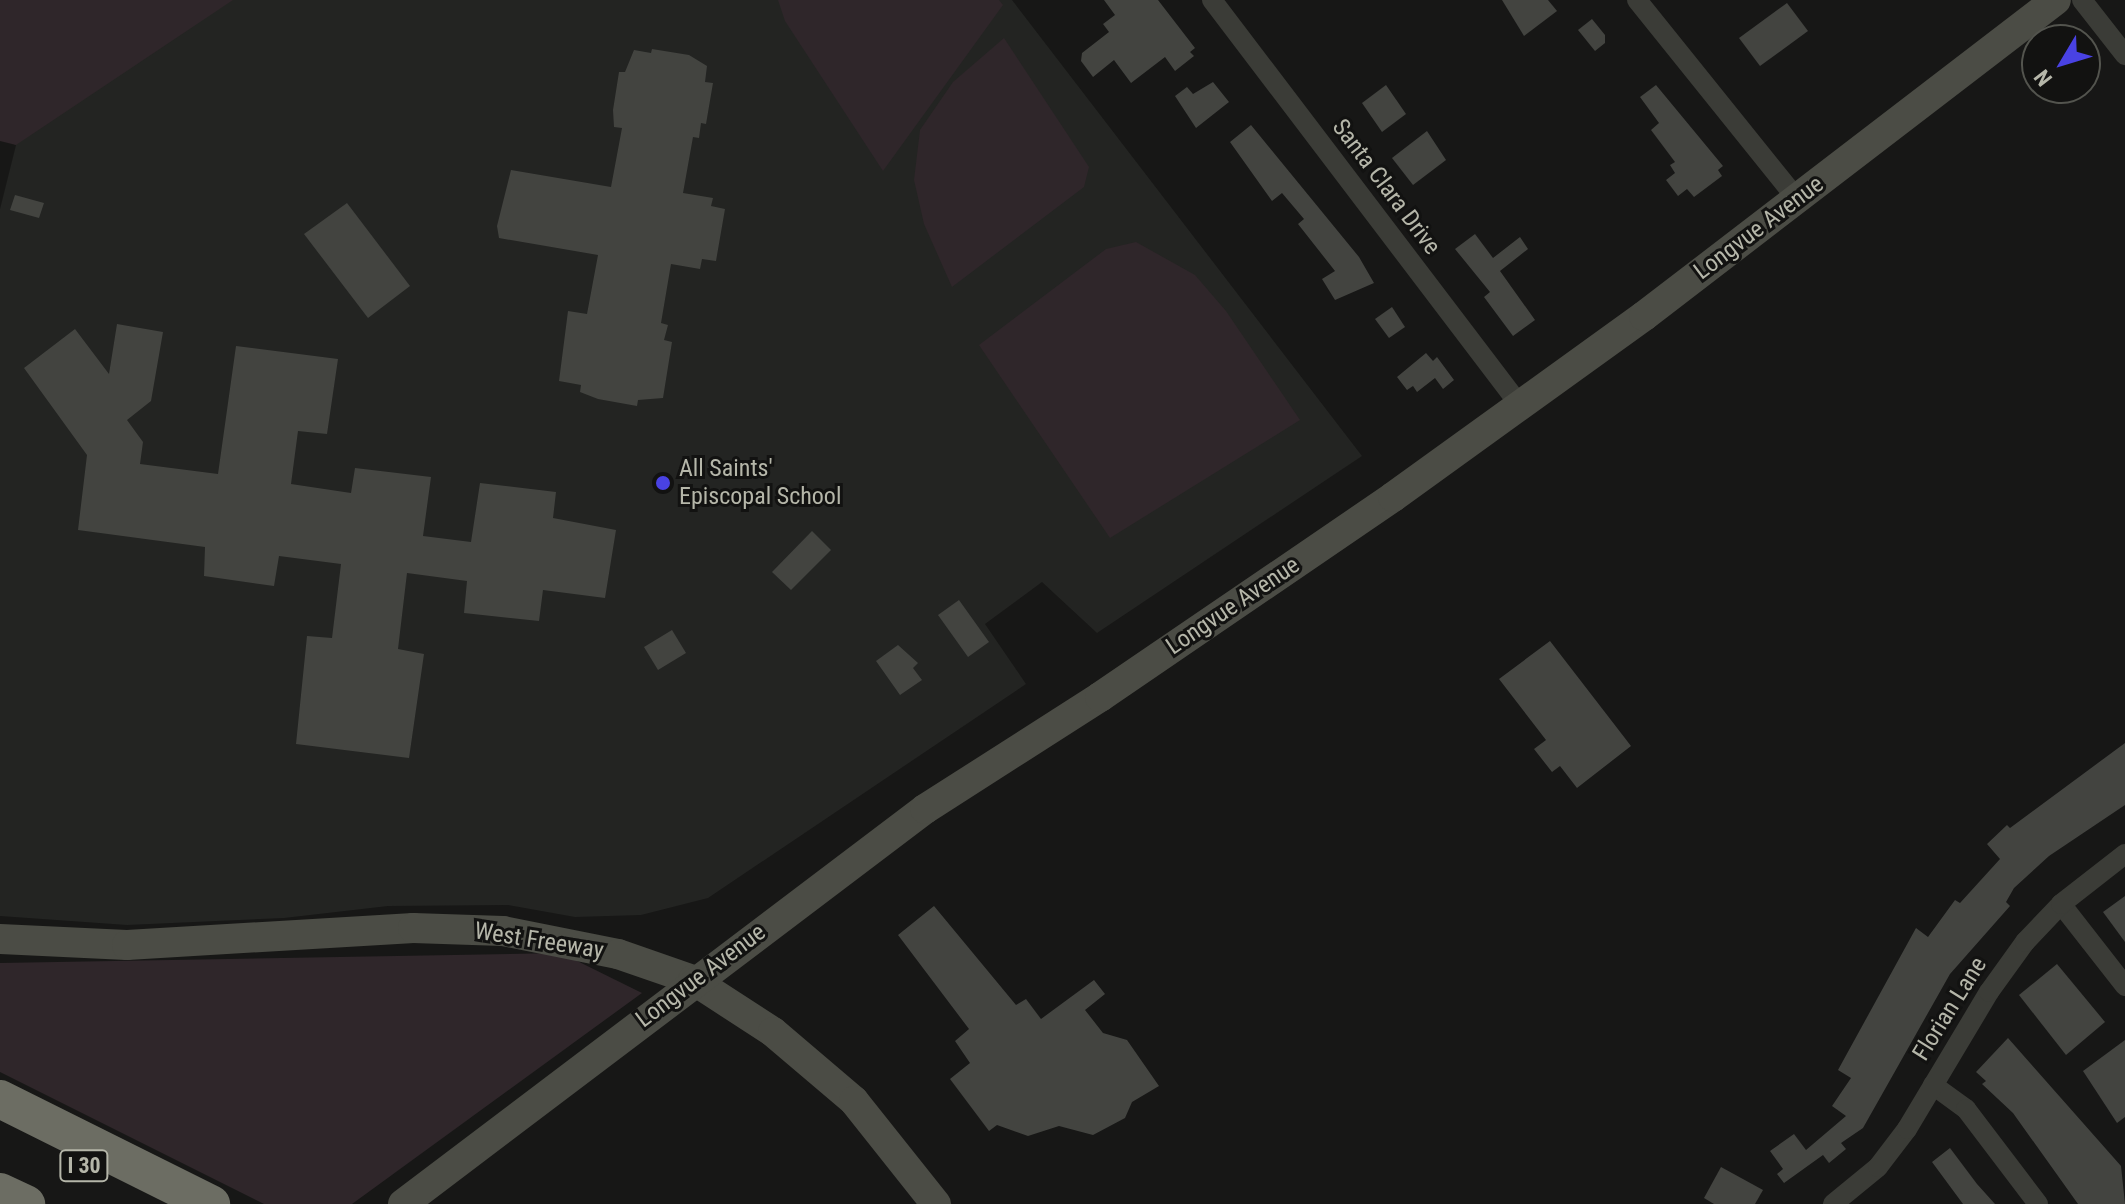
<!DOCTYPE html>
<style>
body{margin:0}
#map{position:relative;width:2125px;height:1204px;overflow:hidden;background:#171716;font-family:"Roboto Condensed",sans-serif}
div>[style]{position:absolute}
.built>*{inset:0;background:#232422}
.green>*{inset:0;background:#2f262a}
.building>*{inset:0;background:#434440}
.minor>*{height:20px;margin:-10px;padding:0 10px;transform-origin:10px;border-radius:10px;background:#3b3c37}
.secondary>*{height:30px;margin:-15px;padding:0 15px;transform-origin:15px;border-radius:15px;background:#4b4c45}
.motorway>*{height:38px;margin:-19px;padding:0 19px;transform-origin:19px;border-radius:19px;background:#6c6d63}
.dots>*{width:22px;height:22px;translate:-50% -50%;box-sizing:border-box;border:4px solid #121211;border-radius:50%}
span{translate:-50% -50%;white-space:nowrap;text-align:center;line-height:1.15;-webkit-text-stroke:6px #121211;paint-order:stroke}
.shield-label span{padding:2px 6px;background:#121211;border:2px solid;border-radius:6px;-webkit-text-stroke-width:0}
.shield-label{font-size:22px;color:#b5b6a9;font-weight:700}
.street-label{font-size:24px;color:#b5b6a9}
.poi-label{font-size:24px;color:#b5b6a9}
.left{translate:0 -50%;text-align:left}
.north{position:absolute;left:2021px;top:24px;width:80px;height:80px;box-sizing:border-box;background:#121211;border:2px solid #53544e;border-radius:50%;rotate:232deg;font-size:22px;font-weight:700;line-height:32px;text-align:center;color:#b5b6a9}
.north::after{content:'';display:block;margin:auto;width:28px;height:36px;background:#4942e3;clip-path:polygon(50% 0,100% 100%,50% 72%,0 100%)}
</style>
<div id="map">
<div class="built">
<div style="clip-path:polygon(0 0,1012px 0,1362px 456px,1097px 633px,1042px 582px,985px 624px,1026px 684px,708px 898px,641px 915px,575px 917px,508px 905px,388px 906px,284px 918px,127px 925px,0 916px,0 209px,16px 145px,0 138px)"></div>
</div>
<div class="green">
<div style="clip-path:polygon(0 0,233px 0,16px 145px,0 141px)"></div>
<div style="clip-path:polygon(778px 0,999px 0,1003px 5px,883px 171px,785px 21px)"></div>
<div style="clip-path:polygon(1004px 38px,1089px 167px,1084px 187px,952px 287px,924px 224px,914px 180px,920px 130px,953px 82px)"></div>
<div style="clip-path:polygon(1136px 242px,1195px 275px,1226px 311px,1300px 420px,1110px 538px,979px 345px,1106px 249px)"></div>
<div style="clip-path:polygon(561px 953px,642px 993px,352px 1204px,264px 1204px,0 1072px,0 963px)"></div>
</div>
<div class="building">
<div style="clip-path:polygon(1104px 0,1158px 0,1195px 48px,1190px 52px,1194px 56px,1175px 71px,1165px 57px,1131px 83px,1114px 60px,1093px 77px,1081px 61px,1082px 53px,1109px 32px,1103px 24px,1115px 15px)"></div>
<div style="clip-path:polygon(1502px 0,1548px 0,1557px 11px,1524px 36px)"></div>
<div style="clip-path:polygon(1787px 3px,1808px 31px,1760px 66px,1739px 38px)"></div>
<div style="clip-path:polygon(1592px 19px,1605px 35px,1605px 43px,1595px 51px,1578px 30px)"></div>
<div style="clip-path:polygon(652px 49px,689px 55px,707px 66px,705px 82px,713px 83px,706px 124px,701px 123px,699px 138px,693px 137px,683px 193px,713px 198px,711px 206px,725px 209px,716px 261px,702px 259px,700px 269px,671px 264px,661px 323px,668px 325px,664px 340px,672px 342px,663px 398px,638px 400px,637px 406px,598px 399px,580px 392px,581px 385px,559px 381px,568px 311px,587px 314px,598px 255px,499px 238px,497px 226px,511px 170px,611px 187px,622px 128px,614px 127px,613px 110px,619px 72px,625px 72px,634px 50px,651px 53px)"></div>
<div style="clip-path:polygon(1213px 82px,1229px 102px,1196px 128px,1175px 96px,1187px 87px,1193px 94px)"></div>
<div style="clip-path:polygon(1386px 85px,1406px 114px,1382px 132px,1362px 103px)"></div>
<div style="clip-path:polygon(1656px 85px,1723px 166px,1718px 170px,1722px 176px,1694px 197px,1687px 189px,1678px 196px,1666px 180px,1675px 173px,1670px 165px,1675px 162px,1651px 130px,1659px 123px,1640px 97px)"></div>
<div style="clip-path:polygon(1251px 125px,1359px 257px,1374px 283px,1335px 300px,1322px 279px,1335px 271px,1298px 224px,1304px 219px,1282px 193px,1272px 201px,1230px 142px)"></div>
<div style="clip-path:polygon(1427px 131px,1446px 160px,1413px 185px,1392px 158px)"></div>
<div style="clip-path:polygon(15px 195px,44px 203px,39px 218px,10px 210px)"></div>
<div style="clip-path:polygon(347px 203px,410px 286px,368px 318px,304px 234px)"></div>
<div style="clip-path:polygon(1475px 234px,1493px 258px,1520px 237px,1528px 249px,1500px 271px,1535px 320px,1513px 336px,1484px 297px,1490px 292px,1455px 249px)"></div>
<div style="clip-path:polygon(1392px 307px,1405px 327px,1389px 338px,1375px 319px)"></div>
<div style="clip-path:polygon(117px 324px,163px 332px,151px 401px,127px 420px,143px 442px,140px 464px,218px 474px,236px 346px,338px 359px,327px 434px,298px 431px,291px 484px,351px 493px,355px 468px,431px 477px,423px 536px,471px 542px,480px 483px,556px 492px,553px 518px,616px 530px,605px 598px,543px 590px,539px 621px,464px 613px,467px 581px,407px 573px,398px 649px,424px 654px,409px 758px,296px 744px,307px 636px,332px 638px,341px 564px,279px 556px,274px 586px,204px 576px,205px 547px,78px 530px,87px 455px,24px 368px,75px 329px,109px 374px)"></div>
<div style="clip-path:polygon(1426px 353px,1433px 361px,1437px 357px,1454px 380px,1443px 389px,1435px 378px,1417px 392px,1413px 386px,1407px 390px,1397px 377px)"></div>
<div style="clip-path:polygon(812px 531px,831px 550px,791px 590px,772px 572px)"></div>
<div style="clip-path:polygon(959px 600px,989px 642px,968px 657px,938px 615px)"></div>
<div style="clip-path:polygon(672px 630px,686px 653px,658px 670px,644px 647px)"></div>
<div style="clip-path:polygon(1550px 641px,1631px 746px,1577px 788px,1560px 766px,1552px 772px,1534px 749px,1546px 740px,1499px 679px)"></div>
<div style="clip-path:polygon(898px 645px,918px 663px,913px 668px,922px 680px,900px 695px,876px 661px)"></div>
<div style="clip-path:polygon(2125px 743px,2125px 805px,2049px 856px,2014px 888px,2006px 902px,2010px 906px,1950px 974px,1863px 1128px,1841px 1143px,1846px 1149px,1829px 1163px,1823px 1155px,1784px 1183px,1777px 1174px,1783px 1169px,1770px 1151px,1794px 1134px,1806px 1150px,1846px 1116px,1832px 1106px,1851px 1078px,1838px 1070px,1916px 928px,1928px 937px,1955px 900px,1960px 903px,2000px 859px,1987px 844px,2007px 825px,2010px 828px)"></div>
<div style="clip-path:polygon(2125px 896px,2125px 942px,2103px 912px)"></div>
<div style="clip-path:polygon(934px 906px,1016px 1005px,1026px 999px,1041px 1019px,1094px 980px,1105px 994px,1085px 1010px,1103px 1033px,1127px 1040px,1159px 1086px,1132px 1102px,1125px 1118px,1093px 1135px,1059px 1126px,1028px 1136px,997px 1125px,989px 1131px,950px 1079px,970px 1063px,955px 1041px,969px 1029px,898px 935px)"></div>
<div style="clip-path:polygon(2057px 964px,2105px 1022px,2066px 1055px,2019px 995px)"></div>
<div style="clip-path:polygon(2008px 1038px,2121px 1166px,2125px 1204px,2078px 1204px,2013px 1113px,1982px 1084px,1986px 1081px,1976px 1072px)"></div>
<div style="clip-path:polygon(2125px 1040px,2125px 1117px,2117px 1123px,2083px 1071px)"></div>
<div style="clip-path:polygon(1950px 1148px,1977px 1184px,1995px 1204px,1963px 1204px,1932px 1162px)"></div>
<div style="clip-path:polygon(1721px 1167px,1763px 1190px,1755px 1204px,1714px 1204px,1704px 1198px)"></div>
</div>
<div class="minor">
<div style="left:1212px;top:0;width:507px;rotate:52.77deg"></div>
<div style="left:1637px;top:0;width:257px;rotate:51.2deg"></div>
<div style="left:2082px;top:0;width:70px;rotate:52deg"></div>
<div style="left:2061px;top:904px;width:104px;rotate:52deg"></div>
<div style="left:1933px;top:1085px;width:41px;rotate:36deg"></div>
<div style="left:1966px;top:1109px;width:119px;rotate:52.8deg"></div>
<div style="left:1833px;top:1204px;width:58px;rotate:-39.4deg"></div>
<div style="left:1878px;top:1167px;width:48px;rotate:-52.7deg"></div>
<div style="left:1907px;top:1129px;width:160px;rotate:-59.1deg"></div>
<div style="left:1989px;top:992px;width:62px;rotate:-54.2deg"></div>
<div style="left:2025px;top:942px;width:52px;rotate:-46.5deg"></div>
<div style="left:2061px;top:904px;width:81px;rotate:-38deg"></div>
</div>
<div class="secondary">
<div style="left:0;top:939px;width:127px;rotate:2.7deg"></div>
<div style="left:127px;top:945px;width:287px;rotate:-3.4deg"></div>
<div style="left:413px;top:928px;width:90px;rotate:1.9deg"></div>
<div style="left:503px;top:931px;width:117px;rotate:11.3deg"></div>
<div style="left:618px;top:954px;width:79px;rotate:19.1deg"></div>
<div style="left:693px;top:980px;width:95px;rotate:33deg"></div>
<div style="left:773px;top:1032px;width:106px;rotate:40.4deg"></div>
<div style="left:854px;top:1101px;width:132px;rotate:51.5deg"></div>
<div style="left:403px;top:1204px;width:655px;rotate:-37.11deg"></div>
<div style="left:925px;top:809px;width:208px;rotate:-32.6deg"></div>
<div style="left:1100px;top:697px;width:355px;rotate:-34.3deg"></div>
<div style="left:1393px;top:497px;width:309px;rotate:-35.8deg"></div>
<div style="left:1644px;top:316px;width:519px;rotate:-37.49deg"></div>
</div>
<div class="motorway">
<div style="left:0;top:1099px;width:236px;rotate:26.5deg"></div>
<div style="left:0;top:1192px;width:29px;rotate:25deg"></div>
</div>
<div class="dots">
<div style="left:663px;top:483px;background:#4942e3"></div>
</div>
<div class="shield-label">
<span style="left:84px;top:1166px">I 30</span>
</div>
<div class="street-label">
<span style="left:1386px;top:187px;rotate:53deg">Santa Clara Drive</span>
<span style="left:1759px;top:228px;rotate:-37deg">Longvue Avenue</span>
<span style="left:1233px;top:606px;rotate:-34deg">Longvue Avenue</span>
<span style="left:539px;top:941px;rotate:9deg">West Freeway</span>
<span style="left:701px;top:976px;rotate:-37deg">Longvue Avenue</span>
<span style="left:1950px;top:1009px;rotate:-58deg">Florian Lane</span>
</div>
<div class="poi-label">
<span class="left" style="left:679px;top:483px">All Saints'<br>Episcopal School</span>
</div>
<div class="north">N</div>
</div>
